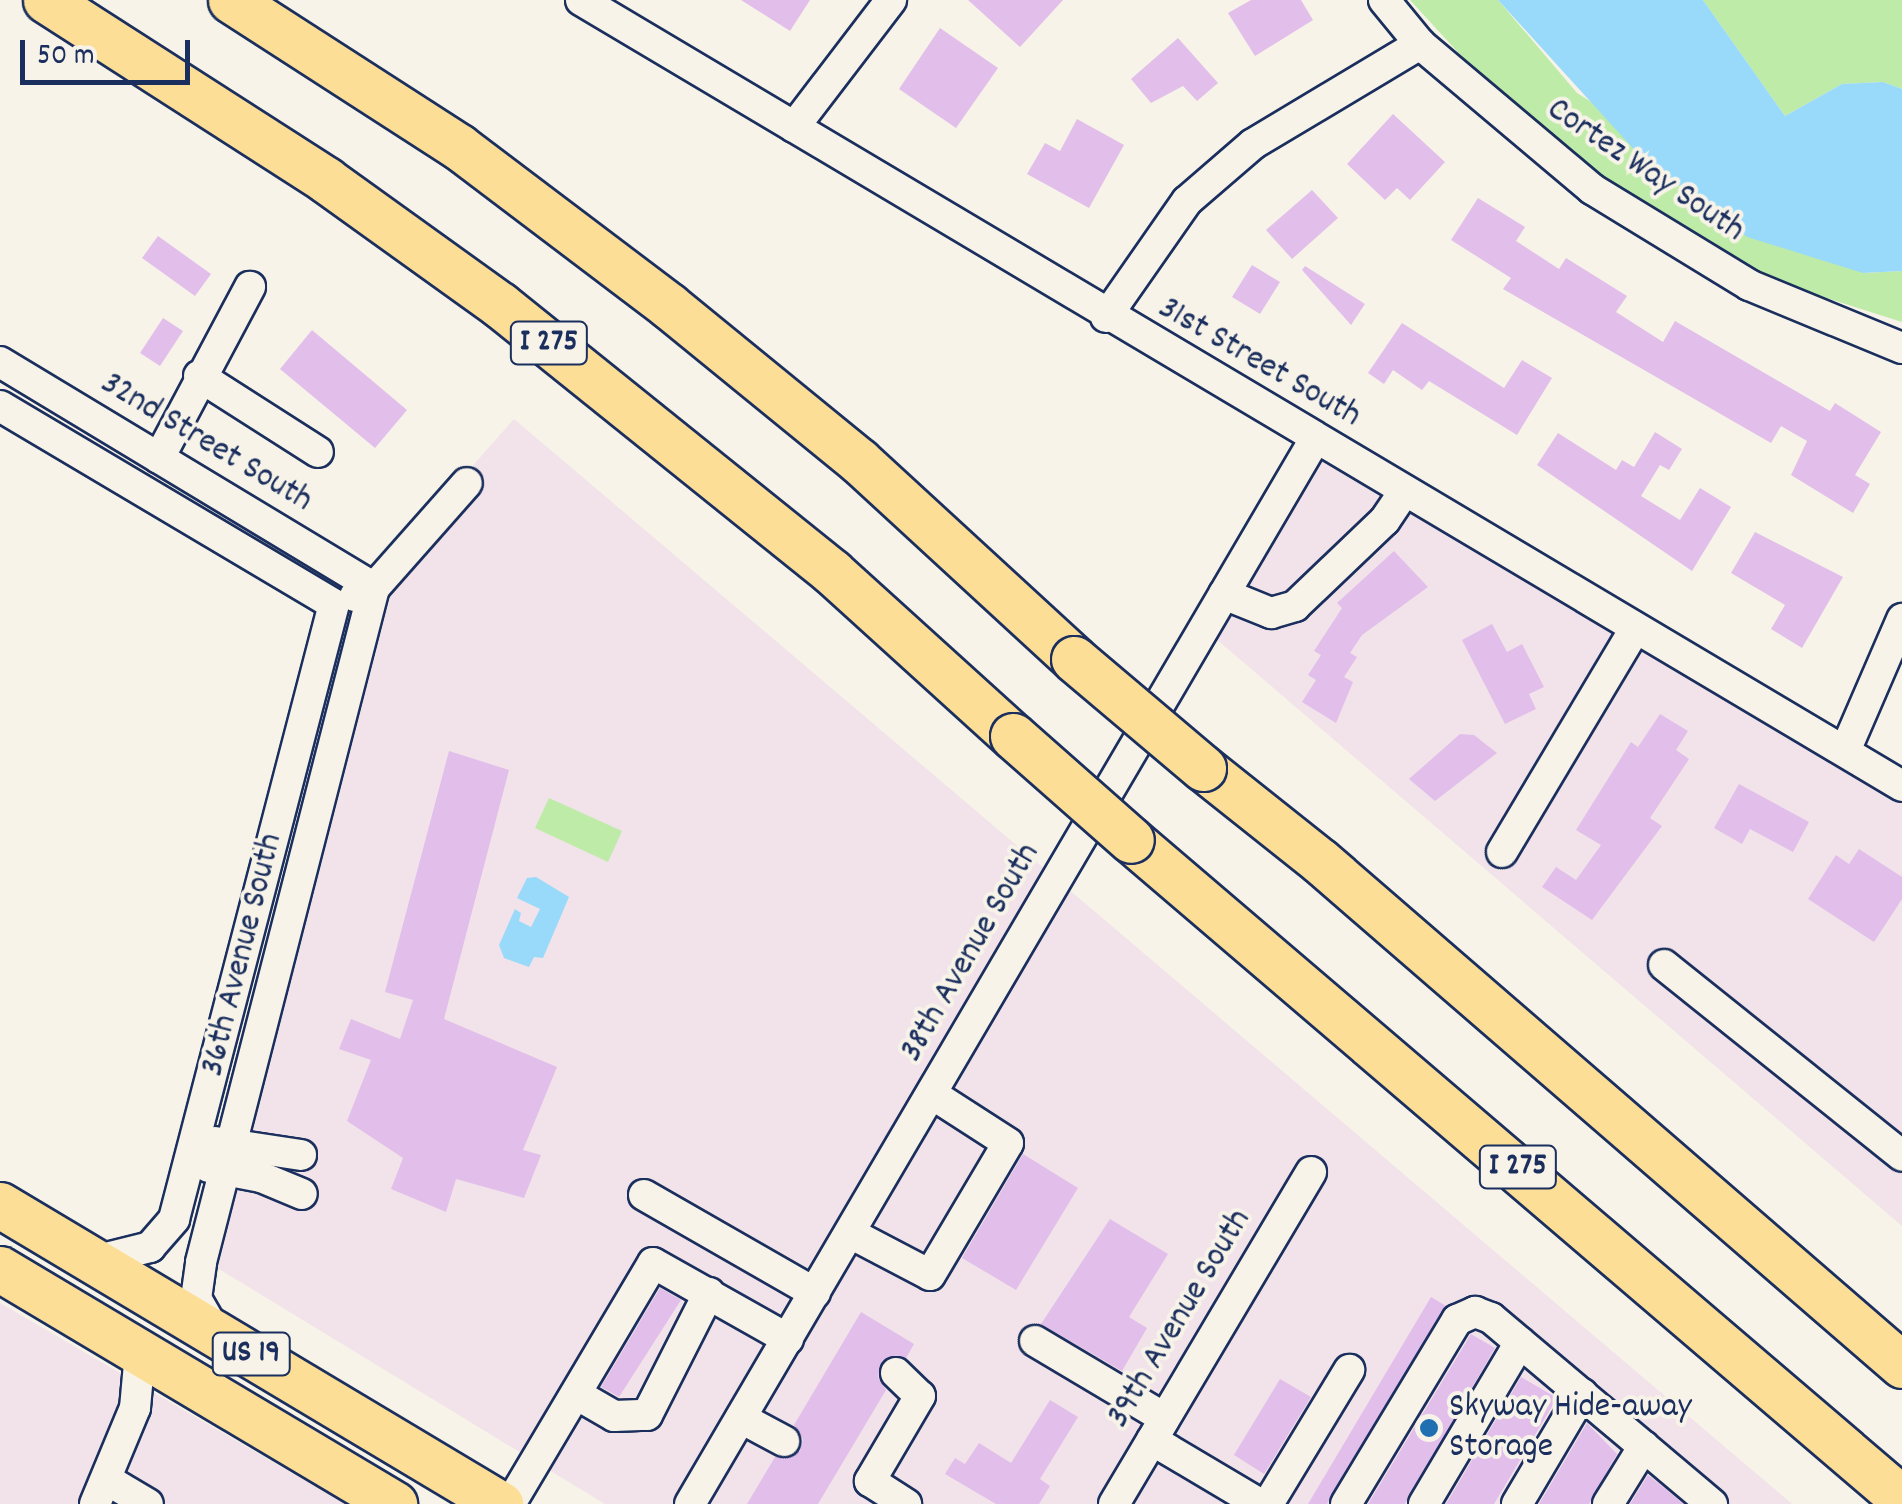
<!DOCTYPE html>
<style>
body{margin:0}
#map{position:relative;width:1902px;height:1504px;overflow:hidden;background:#f7f3e8;font-family:Dekko,sans-serif}
div>[style]{position:absolute}
.built>*{inset:0;background:#f1e3e9}
.green>*{inset:0;background:#beeba8}
.water>*{inset:0;background:#99dafb}
.building>*{inset:0;background:#e2bfeb}
.roads{filter:drop-shadow(2px 0 #1b2f5e) drop-shadow(-2px 0 #1b2f5e) drop-shadow(0 2px #1b2f5e) drop-shadow(0 -2px #1b2f5e)}
.minor>*{height:30px;margin:-15px;padding:0 15px;transform-origin:15px;border-radius:15px;background:#f7f3e8}
.highway>*{height:45px;margin:-22.5px;padding:0 22.5px;transform-origin:22.5px;border-radius:22.5px;background:#fcde96}
.bridges{filter:drop-shadow(2px 0 #1b2f5e) drop-shadow(-2px 0 #1b2f5e) drop-shadow(0 2px #1b2f5e) drop-shadow(0 -2px #1b2f5e)}
.highway-bridge>*{height:45px;margin:-22.5px;padding:0 22.5px;transform-origin:22.5px;border-radius:22.5px;background:#fcde96}
.dots>*{width:28px;height:28px;translate:-50% -50%;box-sizing:border-box;border:5px solid #f7f3e8;border-radius:50%}
span{translate:-50% -50%;white-space:nowrap;text-align:center;line-height:1.15;-webkit-text-stroke:8px #f7f3e8;paint-order:stroke}
.shield-label span{padding:2px 8px;background:#f7f3e8;border:2px solid;border-radius:8px;-webkit-text-stroke-width:0}
.shield-label{font-size:32px;color:#1b2f5e;font-weight:700}
.street-label{font-size:35px;color:#1b2f5e}
.poi-label{font-size:35px;color:#1b2f5e}
.left{translate:0 -50%;text-align:left}
.scale{position:absolute;left:20px;top:40px;width:170px;height:45px;box-sizing:border-box;border:5px solid #1b2f5e;border-top:0;padding-left:12px;font-size:30px;line-height:35px;white-space:nowrap;color:#1b2f5e;-webkit-text-stroke:8px #f7f3e8;paint-order:stroke}
</style>
<div id="map">
<div class="built">
<div style="clip-path:polygon(514px 419px,1047px 871px,674px 1504px,605px 1504px,214px 1266px,237px 1184px,310px 1210px,318px 1189px,256px 1156px,310px 1170px,315px 1147px,250px 1131px,385px 598px,484px 483px,469px 470px)"></div>
<div style="clip-path:polygon(1321px 456px,1617px 632px,1485px 855px,1506px 868px,1640px 646px,1902px 799px,1902px 1226px,1214px 637px)"></div>
<div style="clip-path:polygon(1067px 888px,1792px 1504px,1129px 1504px,1328px 1169px,1306px 1155px,1098px 1504px,704px 1504px)"></div>
<div style="clip-path:polygon(0 1303px,345px 1504px,0 1504px)"></div>
</div>
<div class="green">
<div style="clip-path:polygon(1410px 0,1498px 0,1577px 93px,1863px 273px,1902px 271px,1902px 322px,1773px 281px,1599px 179px,1510px 109px)"></div>
<div style="clip-path:polygon(1703px 0,1902px 0,1902px 89px,1883px 82px,1842px 84px,1785px 116px)"></div>
<div style="clip-path:polygon(549px 798px,622px 831px,608px 862px,535px 828px)"></div>
</div>
<div class="water">
<div style="clip-path:polygon(1498px 0,1703px 0,1785px 116px,1842px 84px,1883px 82px,1902px 89px,1902px 271px,1863px 273px,1747px 237px,1639px 155px)"></div>
<div style="clip-path:polygon(536px 877px,569px 897px,543px 958px,534px 957px,529px 967px,504px 958px,499px 945px,515px 909px,521px 913px,519px 921px,531px 927px,540px 909px,517px 898px,527px 878px)"></div>
</div>
<div class="building">
<div style="clip-path:polygon(741px 0,810px 0,790px 31px)"></div>
<div style="clip-path:polygon(968px 0,1063px 0,1020px 47px)"></div>
<div style="clip-path:polygon(1251px 0,1301px 0,1313px 20px,1255px 56px,1228px 13px)"></div>
<div style="clip-path:polygon(940px 28px,998px 68px,956px 128px,899px 89px)"></div>
<div style="clip-path:polygon(1178px 38px,1218px 83px,1197px 101px,1183px 86px,1151px 103px,1131px 79px)"></div>
<div style="clip-path:polygon(1393px 114px,1445px 162px,1410px 200px,1397px 188px,1385px 200px,1347px 164px)"></div>
<div style="clip-path:polygon(1077px 119px,1124px 145px,1089px 208px,1027px 174px,1045px 143px,1060px 151px)"></div>
<div style="clip-path:polygon(1312px 190px,1338px 218px,1292px 259px,1266px 230px)"></div>
<div style="clip-path:polygon(1478px 198px,1525px 227px,1516px 241px,1559px 269px,1566px 258px,1627px 296px,1616px 312px,1663px 342px,1675px 321px,1830px 411px,1835px 403px,1881px 432px,1855px 475px,1870px 484px,1853px 513px,1791px 475px,1807px 441px,1781px 426px,1771px 443px,1503px 289px,1511px 278px,1451px 240px)"></div>
<div style="clip-path:polygon(158px 236px,211px 274px,195px 296px,142px 258px)"></div>
<div style="clip-path:polygon(1252px 265px,1280px 282px,1260px 314px,1232px 297px)"></div>
<div style="clip-path:polygon(1305px 266px,1365px 304px,1351px 325px,1302px 270px)"></div>
<div style="clip-path:polygon(163px 318px,183px 331px,160px 366px,140px 353px)"></div>
<div style="clip-path:polygon(1402px 323px,1504px 388px,1522px 360px,1552px 378px,1517px 435px,1429px 381px,1422px 390px,1393px 370px,1384px 384px,1368px 373px)"></div>
<div style="clip-path:polygon(312px 330px,407px 410px,375px 448px,280px 369px)"></div>
<div style="clip-path:polygon(1655px 432px,1682px 449px,1669px 470px,1660px 465px,1641px 496px,1680px 520px,1700px 488px,1731px 507px,1692px 571px,1537px 465px,1558px 433px,1616px 470px,1622px 460px,1634px 467px)"></div>
<div style="clip-path:polygon(1755px 532px,1843px 577px,1802px 648px,1771px 629px,1785px 605px,1731px 573px)"></div>
<div style="clip-path:polygon(1394px 551px,1428px 587px,1362px 635px,1350px 653px,1357px 657px,1344px 677px,1353px 682px,1336px 723px,1302px 702px,1316px 680px,1308px 675px,1321px 655px,1314px 651px,1342px 608px,1337px 603px)"></div>
<div style="clip-path:polygon(1492px 624px,1507px 652px,1522px 644px,1544px 687px,1529px 694px,1536px 709px,1505px 724px,1462px 640px)"></div>
<div style="clip-path:polygon(1660px 714px,1688px 731px,1676px 750px,1689px 759px,1650px 818px,1662px 826px,1592px 920px,1542px 887px,1556px 867px,1576px 880px,1601px 845px,1576px 830px,1631px 742px,1638px 747px)"></div>
<div style="clip-path:polygon(1460px 734px,1474px 735px,1497px 753px,1435px 801px,1409px 779px)"></div>
<div style="clip-path:polygon(449px 751px,509px 770px,444px 1019px,557px 1067px,523px 1150px,541px 1155px,524px 1198px,456px 1179px,446px 1212px,391px 1189px,403px 1158px,347px 1121px,371px 1060px,339px 1049px,351px 1019px,400px 1039px,413px 1000px,385px 992px)"></div>
<div style="clip-path:polygon(1739px 784px,1809px 822px,1793px 852px,1750px 829px,1742px 844px,1714px 828px)"></div>
<div style="clip-path:polygon(1859px 849px,1902px 877px,1902px 899px,1874px 942px,1808px 899px,1836px 855px,1849px 864px)"></div>
<div style="clip-path:polygon(1023px 1154px,1078px 1188px,1016px 1290px,962px 1258px)"></div>
<div style="clip-path:polygon(1110px 1219px,1168px 1254px,1129px 1317px,1147px 1328px,1122px 1371px,1041px 1324px)"></div>
<div style="clip-path:polygon(660px 1288px,681px 1300px,619px 1397px,601px 1387px)"></div>
<div style="clip-path:polygon(1431px 1297px,1446px 1306px,1327px 1504px,1308px 1504px)"></div>
<div style="clip-path:polygon(861px 1312px,914px 1344px,906px 1358px,882px 1361px,878px 1377px,886px 1390px,818px 1504px,747px 1504px,775px 1457px,800px 1451px,803px 1439px,794px 1425px)"></div>
<div style="clip-path:polygon(1471px 1334px,1495px 1348px,1405px 1504px,1368px 1504px)"></div>
<div style="clip-path:polygon(1521px 1377px,1557px 1398px,1494px 1504px,1446px 1504px)"></div>
<div style="clip-path:polygon(1280px 1379px,1311px 1397px,1264px 1474px,1234px 1455px)"></div>
<div style="clip-path:polygon(1050px 1400px,1078px 1417px,1040px 1479px,1050px 1486px,1039px 1504px,996px 1504px,945px 1474px,955px 1458px,965px 1464px,979px 1443px,1011px 1463px)"></div>
<div style="clip-path:polygon(1587px 1423px,1617px 1454px,1589px 1504px,1539px 1504px)"></div>
<div style="clip-path:polygon(1648px 1475px,1668px 1491px,1683px 1504px,1630px 1504px)"></div>
</div>
<div class="roads">
<div class="minor">
<div style="left:581px;top:0;width:1537px;rotate:30.75deg"></div>
<div style="left:1384px;top:0;width:57px;rotate:50.7deg"></div>
<div style="left:1420px;top:44px;width:225px;rotate:40.1deg"></div>
<div style="left:1592px;top:189px;width:184px;rotate:31.4deg"></div>
<div style="left:1749px;top:285px;width:165px;rotate:22.4deg"></div>
<div style="left:794px;top:127px;width:160px;rotate:-52.6deg"></div>
<div style="left:1106px;top:317px;width:141px;rotate:-55.1deg"></div>
<div style="left:1187px;top:201px;width:87px;rotate:-40.8deg"></div>
<div style="left:1253px;top:144px;width:195px;rotate:-30.9deg"></div>
<div style="left:0;top:362px;width:437px;rotate:31.1deg"></div>
<div style="left:199px;top:376px;width:141px;rotate:32.6deg"></div>
<div style="left:0;top:406px;width:388px;rotate:30.7deg"></div>
<div style="left:159px;top:458px;width:194px;rotate:-62deg"></div>
<div style="left:1224px;top:594px;width:51px;rotate:22deg"></div>
<div style="left:1271px;top:613px;width:25px;rotate:-16deg"></div>
<div style="left:1295px;top:606px;width:124px;rotate:-43.7deg"></div>
<div style="left:1385px;top:520px;width:34px;rotate:-56deg"></div>
<div style="left:355px;top:596px;width:21px;rotate:-23deg"></div>
<div style="left:374px;top:588px;width:140px;rotate:-48.5deg"></div>
<div style="left:1845px;top:751px;width:144px;rotate:-66.6deg"></div>
<div style="left:1502px;top:852px;width:260px;rotate:-59.2deg"></div>
<div style="left:1664px;top:965px;width:305px;rotate:38.7deg"></div>
<div style="left:215px;top:1142px;width:87px;rotate:8.6deg"></div>
<div style="left:209px;top:1167px;width:53px;rotate:10.9deg"></div>
<div style="left:261px;top:1177px;width:44px;rotate:22.5deg"></div>
<div style="left:644px;top:1195px;width:197px;rotate:29.8deg"></div>
<div style="left:850px;top:1233px;width:90px;rotate:27.7deg"></div>
<div style="left:930px;top:1275px;width:153px;rotate:-59.4deg"></div>
<div style="left:1008px;top:1143px;width:90px;rotate:-147.2deg"></div>
<div style="left:94px;top:1261px;width:58px;rotate:-14deg"></div>
<div style="left:150px;top:1247px;width:37px;rotate:-49deg"></div>
<div style="left:174px;top:1219px;width:635px;rotate:-75.42deg"></div>
<div style="left:213px;top:1328px;width:34px;rotate:-120deg"></div>
<div style="left:196px;top:1299px;width:37px;rotate:-82deg"></div>
<div style="left:201px;top:1262px;width:696px;rotate:-75.6deg"></div>
<div style="left:1035px;top:1341px;width:150px;rotate:30.8deg"></div>
<div style="left:896px;top:1373px;width:33px;rotate:44deg"></div>
<div style="left:920px;top:1396px;width:99px;rotate:120.5deg"></div>
<div style="left:870px;top:1481px;width:43px;rotate:32.6deg"></div>
<div style="left:576px;top:1394px;width:44px;rotate:30.1deg"></div>
<div style="left:614px;top:1416px;width:33px;rotate:-2deg"></div>
<div style="left:647px;top:1415px;width:137px;rotate:-63.1deg"></div>
<div style="left:741px;top:1418px;width:49px;rotate:28.1deg"></div>
<div style="left:1152px;top:1440px;width:126px;rotate:30.7deg"></div>
<div style="left:109px;top:1481px;width:45px;rotate:30.5deg"></div>
<div style="left:95px;top:1504px;width:104px;rotate:-67.4deg"></div>
<div style="left:135px;top:1408px;width:55px;rotate:-84.8deg"></div>
<div style="left:510px;top:1504px;width:280px;rotate:-59.3deg"></div>
<div style="left:653px;top:1263px;width:155px;rotate:29.4deg"></div>
<div style="left:690px;top:1504px;width:1235px;rotate:-59.59deg"></div>
<div style="left:1114px;top:1504px;width:386px;rotate:-59.3deg"></div>
<div style="left:1268px;top:1504px;width:157px;rotate:-58.8deg"></div>
<div style="left:1346px;top:1504px;width:215px;rotate:-58.9deg"></div>
<div style="left:1457px;top:1320px;width:20px;rotate:-24deg"></div>
<div style="left:1475px;top:1312px;width:17px;rotate:21deg"></div>
<div style="left:1491px;top:1318px;width:289px;rotate:40.1deg"></div>
<div style="left:1424px;top:1504px;width:188px;rotate:-59.3deg"></div>
<div style="left:1517px;top:1504px;width:128px;rotate:-59.4deg"></div>
<div style="left:1608px;top:1504px;width:68px;rotate:-58.2deg"></div>
</div>
<div class="highway">
<div style="left:46px;top:0;width:333px;rotate:32.7deg"></div>
<div style="left:326px;top:180px;width:214px;rotate:35.7deg"></div>
<div style="left:500px;top:305px;width:426px;rotate:38.8deg"></div>
<div style="left:832px;top:572px;width:244px;rotate:42.2deg"></div>
<div style="left:231px;top:0;width:271px;rotate:32.8deg"></div>
<div style="left:459px;top:147px;width:263px;rotate:37.1deg"></div>
<div style="left:669px;top:306px;width:245px;rotate:39.2deg"></div>
<div style="left:859px;top:461px;width:292px;rotate:42.6deg"></div>
<div style="left:1203px;top:768px;width:149px;rotate:38.5deg"></div>
<div style="left:1320px;top:861px;width:770px;rotate:40.89deg"></div>
<div style="left:1131px;top:840px;width:1014px;rotate:40.52deg"></div>
<div style="left:0;top:1205px;width:583px;rotate:30.88deg"></div>
<div style="left:0;top:1269px;width:459px;rotate:30.8deg"></div>
</div>
</div>
<div class="bridges">
<div class="highway-bridge">
<div style="left:1074px;top:659px;width:169px;rotate:40.2deg"></div>
<div style="left:1013px;top:736px;width:157px;rotate:41.4deg"></div>
</div>
</div>
<div class="dots">
<div style="left:1429px;top:1428px;background:#1f6fb2"></div>
</div>
<div class="shield-label">
<span style="left:549px;top:343px">I 275</span>
<span style="left:1518px;top:1167px">I 275</span>
<span style="left:251px;top:1354px">US 19</span>
</div>
<div class="street-label">
<span style="left:1645px;top:171px;rotate:34deg">Cortez Way South</span>
<span style="left:1259px;top:363px;rotate:30deg">31st Street South</span>
<span style="left:206px;top:443px;rotate:31deg">32nd Street South</span>
<span style="left:971px;top:953px;rotate:-60deg">38th Avenue South</span>
<span style="left:243px;top:955px;rotate:-76deg">36th Avenue South</span>
<span style="left:1180px;top:1319px;rotate:-59deg">39th Avenue South</span>
</div>
<div class="poi-label">
<span class="left" style="left:1449px;top:1428px">Skyway Hide-away<br>Storage</span>
</div>
<div class="scale">50 m</div>
</div>
